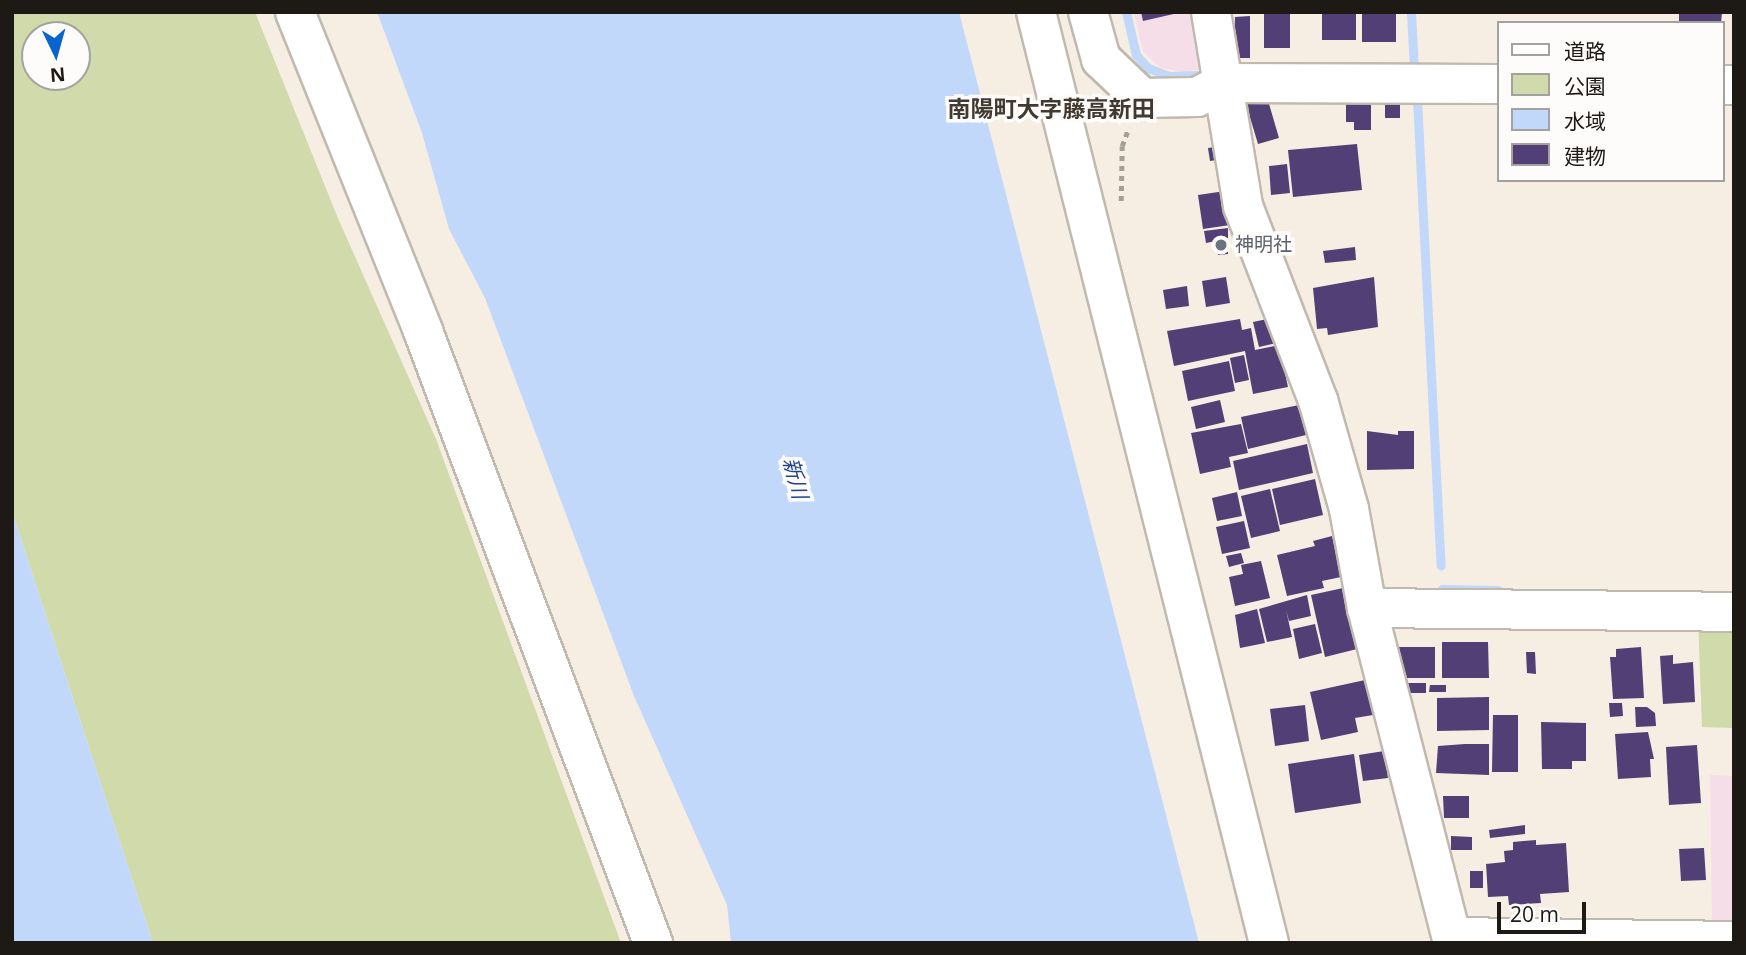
<!DOCTYPE html>
<meta charset="utf-8">
<style>
body{margin:0}
#map{position:relative;width:1746px;height:955px;overflow:hidden;background:#f6eee2;font-family:"Open Sans","Noto Sans JP",sans-serif}
div>[style]{position:absolute}
.industrial>*{inset:0;background:#f6dee9}
.green>*{inset:0;background:#d0daaa}
.water>*{inset:0;background:#c1d8fa}
.stream>*{height:9px;margin:-4.5px;padding:0 4.5px;transform-origin:4.5px;border-radius:4.5px;background:#c1d8fa}
.building>*{inset:0;background:#513f75}
.path>*{height:4.5px;margin-top:-2.25px;transform-origin:0;background:repeating-linear-gradient(90deg,#a59f96 0 5px,transparent 0 10px)}
.roads{filter:drop-shadow(2px 0 #c0b9ae) drop-shadow(-2px 0 #c0b9ae) drop-shadow(0 2px #c0b9ae) drop-shadow(0 -2px #c0b9ae)}
.minor>*{height:38px;margin:-19px;padding:0 19px;transform-origin:19px;border-radius:19px;background:#fff}
.dots>*{width:19px;height:19px;translate:-50% -50%;box-sizing:border-box;border:4px solid #fefcfa;border-radius:50%}
span{translate:-50% -50%;white-space:nowrap;text-align:center;line-height:1.15;-webkit-text-stroke:7px #fefcfa;paint-order:stroke}
.worship-label{font-size:19px;color:#5b616d}
.left{translate:0 -50%;text-align:left}
.water-label{font-size:21px;color:#1e4789;font-style:italic}
.quarter-label{font-size:23px;color:#403a31;font-weight:700}
.frame{position:absolute;inset:0;border:14px solid #1d1a16;pointer-events:none}
.legend{position:absolute;left:1497px;top:21px;width:228px;height:161px;box-sizing:border-box;background:#fefcfa;border:2px solid #a4a29f;margin:0;padding:9px 12px;list-style:none;font-size:21px;color:#1d1a16}
.legend li{display:flex;align-items:center;gap:14px;height:35px}
.legend b{width:35px;border:2px solid #a4a29f}
.north{position:absolute;left:21px;top:21px;width:70px;height:70px;box-sizing:border-box;background:#fefcfa;border:2px solid #a4a29f;border-radius:50%;rotate:175deg;font-size:19px;font-weight:700;line-height:28px;text-align:center;color:#1d1a16}
.north::after{content:'';display:block;margin:auto;width:24px;height:32px;background:#0a64cd;clip-path:polygon(50% 0,100% 100%,50% 72%,0 100%)}
.scale{position:absolute;left:1497px;top:902px;width:89px;height:32px;box-sizing:border-box;border:4px solid #1d1a16;border-top:0;padding-left:9px;font-size:21px;line-height:24px;white-space:nowrap;color:#1d1a16;-webkit-text-stroke:5px #fefcfa;paint-order:stroke}
</style>
<div id="map">
<div class="industrial">
<div style="clip-path:polygon(1134px 12px,1198px 12px,1210px 68px,1184px 72px,1161px 68px,1143px 52px)"></div>
<div style="clip-path:polygon(1710px 775px,1734px 776px,1734px 926px,1712px 926px)"></div>
</div>
<div class="green">
<div style="clip-path:polygon(evenodd,12px 12px,255px 12px,337px 216px,436px 439px,621px 943px,153px 943px,12px 512px,12px 12px,35px 35px,77px 35px,77px 77px,35px 77px,35px 35px)"></div>
<div style="clip-path:polygon(1698px 618px,1734px 619px,1734px 728px,1702px 727px)"></div>
</div>
<div class="water">
<div style="clip-path:polygon(377px 12px,959px 12px,1199px 943px,731px 943px,727px 905px,634px 696px,485px 298px,449px 229px,422px 133px)"></div>
<div style="clip-path:polygon(12px 512px,153px 943px,12px 943px)"></div>
</div>
<div class="stream">
<div style="left:1126px;top:12px;width:44px;rotate:76.9deg"></div>
<div style="left:1136px;top:55px;width:18px;rotate:47deg"></div>
<div style="left:1148px;top:68px;width:22px;rotate:21deg"></div>
<div style="left:1169px;top:76px;width:29px;rotate:-2deg"></div>
<div style="left:1411px;top:12px;width:58px;rotate:87deg"></div>
<div style="left:1417px;top:99px;width:467px;rotate:87.1deg"></div>
<div style="left:1442px;top:589px;width:56px;rotate:1deg"></div>
</div>
<div class="building">
<div style="clip-path:polygon(1141px 12px,1178px 12px,1178px 13px,1143px 21px)"></div>
<div style="clip-path:polygon(1322px 12px,1356px 12px,1356px 40px,1322px 40px)"></div>
<div style="clip-path:polygon(1362px 12px,1396px 12px,1396px 42px,1362px 42px)"></div>
<div style="clip-path:polygon(1679px 12px,1722px 12px,1721px 23px,1679px 23px)"></div>
<div style="clip-path:polygon(1264px 13px,1290px 13px,1290px 48px,1264px 48px)"></div>
<div style="clip-path:polygon(1250px 16px,1250px 58px,1234px 58px,1235px 17px)"></div>
<div style="clip-path:polygon(1267px 97px,1279px 138px,1258px 144px,1246px 104px)"></div>
<div style="clip-path:polygon(1385px 99px,1400px 99px,1400px 118px,1385px 118px)"></div>
<div style="clip-path:polygon(1346px 103px,1371px 103px,1371px 130px,1354px 130px,1354px 122px,1346px 122px)"></div>
<div style="clip-path:polygon(1357px 144px,1362px 190px,1293px 197px,1288px 150px)"></div>
<div style="clip-path:polygon(1216px 147px,1217px 160px,1210px 161px,1208px 148px)"></div>
<div style="clip-path:polygon(1287px 164px,1290px 193px,1271px 195px,1269px 166px)"></div>
<div style="clip-path:polygon(1225px 191px,1230px 225px,1203px 229px,1198px 195px)"></div>
<div style="clip-path:polygon(1228px 228px,1228px 254px,1218px 255px,1216px 241px,1206px 243px,1204px 231px)"></div>
<div style="clip-path:polygon(1355px 247px,1356px 260px,1325px 263px,1323px 251px)"></div>
<div style="clip-path:polygon(1226px 277px,1230px 303px,1206px 307px,1202px 281px)"></div>
<div style="clip-path:polygon(1374px 277px,1378px 327px,1328px 335px,1327px 328px,1317px 329px,1313px 288px)"></div>
<div style="clip-path:polygon(1187px 286px,1189px 306px,1166px 309px,1163px 290px)"></div>
<div style="clip-path:polygon(1272px 318px,1277px 343px,1259px 347px,1253px 322px)"></div>
<div style="clip-path:polygon(1240px 319px,1242px 330px,1251px 328px,1255px 350px,1279px 345px,1288px 387px,1253px 394px,1245px 351px,1174px 366px,1167px 331px)"></div>
<div style="clip-path:polygon(1244px 355px,1249px 380px,1235px 383px,1230px 358px)"></div>
<div style="clip-path:polygon(1229px 361px,1235px 391px,1188px 401px,1182px 371px)"></div>
<div style="clip-path:polygon(1220px 400px,1225px 422px,1196px 429px,1191px 407px)"></div>
<div style="clip-path:polygon(1299px 405px,1306px 435px,1248px 449px,1241px 417px)"></div>
<div style="clip-path:polygon(1241px 424px,1248px 453px,1229px 457px,1231px 467px,1200px 474px,1191px 433px)"></div>
<div style="clip-path:polygon(1367px 431px,1398px 435px,1398px 431px,1414px 431px,1414px 469px,1367px 470px)"></div>
<div style="clip-path:polygon(1307px 444px,1313px 473px,1239px 490px,1233px 461px)"></div>
<div style="clip-path:polygon(1315px 479px,1323px 515px,1280px 525px,1272px 489px)"></div>
<div style="clip-path:polygon(1270px 489px,1280px 531px,1251px 538px,1241px 496px)"></div>
<div style="clip-path:polygon(1237px 492px,1242px 516px,1217px 521px,1212px 498px)"></div>
<div style="clip-path:polygon(1244px 521px,1250px 548px,1222px 554px,1216px 527px)"></div>
<div style="clip-path:polygon(1332px 536px,1341px 577px,1322px 581px,1324px 588px,1287px 596px,1277px 555px,1315px 546px,1313px 541px)"></div>
<div style="clip-path:polygon(1241px 553px,1244px 563px,1229px 567px,1226px 556px)"></div>
<div style="clip-path:polygon(1261px 561px,1270px 598px,1235px 606px,1229px 577px,1243px 574px,1241px 565px)"></div>
<div style="clip-path:polygon(1343px 588px,1357px 649px,1325px 657px,1311px 595px)"></div>
<div style="clip-path:polygon(1307px 595px,1311px 616px,1289px 621px,1286px 610px,1292px 637px,1267px 642px,1259px 609px)"></div>
<div style="clip-path:polygon(1257px 609px,1265px 643px,1240px 648px,1235px 615px)"></div>
<div style="clip-path:polygon(1315px 624px,1322px 653px,1299px 659px,1293px 629px)"></div>
<div style="clip-path:polygon(1442px 642px,1488px 642px,1489px 678px,1442px 678px)"></div>
<div style="clip-path:polygon(1399px 647px,1435px 647px,1435px 678px,1399px 678px)"></div>
<div style="clip-path:polygon(1641px 647px,1644px 698px,1613px 699px,1610px 657px,1616px 657px,1616px 649px)"></div>
<div style="clip-path:polygon(1526px 652px,1535px 652px,1536px 674px,1527px 673px)"></div>
<div style="clip-path:polygon(1673px 655px,1673px 664px,1693px 662px,1695px 702px,1663px 704px,1660px 656px)"></div>
<div style="clip-path:polygon(1365px 680px,1373px 715px,1355px 718px,1358px 732px,1321px 740px,1310px 692px)"></div>
<div style="clip-path:polygon(1406px 683px,1426px 683px,1426px 693px,1406px 693px)"></div>
<div style="clip-path:polygon(1430px 685px,1446px 685px,1446px 692px,1429px 692px)"></div>
<div style="clip-path:polygon(1489px 697px,1489px 730px,1437px 731px,1437px 698px)"></div>
<div style="clip-path:polygon(1609px 703px,1622px 703px,1623px 716px,1610px 717px)"></div>
<div style="clip-path:polygon(1305px 705px,1309px 741px,1275px 746px,1270px 709px)"></div>
<div style="clip-path:polygon(1635px 707px,1647px 707px,1655px 713px,1656px 726px,1636px 727px)"></div>
<div style="clip-path:polygon(1493px 715px,1518px 715px,1518px 772px,1492px 772px)"></div>
<div style="clip-path:polygon(1541px 722px,1586px 723px,1586px 761px,1572px 761px,1572px 769px,1542px 769px)"></div>
<div style="clip-path:polygon(1648px 732px,1654px 759px,1650px 759px,1651px 777px,1618px 779px,1615px 734px)"></div>
<div style="clip-path:polygon(1465px 744px,1489px 744px,1489px 775px,1436px 773px,1438px 746px)"></div>
<div style="clip-path:polygon(1697px 745px,1701px 803px,1669px 805px,1666px 747px)"></div>
<div style="clip-path:polygon(1384px 751px,1388px 778px,1363px 781px,1359px 755px)"></div>
<div style="clip-path:polygon(1354px 754px,1361px 803px,1295px 813px,1288px 764px)"></div>
<div style="clip-path:polygon(1443px 796px,1469px 796px,1469px 818px,1444px 818px)"></div>
<div style="clip-path:polygon(1525px 825px,1525px 834px,1490px 838px,1489px 830px)"></div>
<div style="clip-path:polygon(1451px 836px,1472px 837px,1472px 850px,1451px 850px)"></div>
<div style="clip-path:polygon(1536px 840px,1536px 845px,1566px 843px,1569px 892px,1540px 894px,1541px 903px,1509px 905px,1508px 896px,1488px 897px,1486px 864px,1505px 862px,1504px 851px,1513px 850px,1513px 842px)"></div>
<div style="clip-path:polygon(1704px 848px,1706px 880px,1681px 881px,1679px 849px)"></div>
<div style="clip-path:polygon(1470px 871px,1483px 871px,1483px 888px,1470px 888px)"></div>
</div>
<div class="path">
<div style="left:1121px;top:201px;width:55px;rotate:-89deg"></div>
<div style="left:1122px;top:146px;width:20px;rotate:-70deg"></div>
</div>
<div class="roads">
<div class="minor">
<div style="left:295px;top:12px;width:344px;rotate:68.1deg"></div>
<div style="left:423px;top:331px;width:654px;rotate:69.4deg"></div>
<div style="left:1036px;top:12px;width:960px;rotate:75.95deg"></div>
<div style="left:1088px;top:12px;width:49px;rotate:74.5deg"></div>
<div style="left:1101px;top:59px;width:57px;rotate:43.6deg"></div>
<div style="left:1142px;top:98px;width:55px;rotate:-1deg"></div>
<div style="left:1197px;top:97px;width:30px;rotate:-28deg"></div>
<div style="left:1223px;top:83px;width:276px;rotate:0.2deg"></div>
<div style="left:1211px;top:12px;width:197px;rotate:80.6deg"></div>
<div style="left:1243px;top:206px;width:208px;rotate:68.9deg"></div>
<div style="left:1318px;top:400px;width:113px;rotate:74.1deg"></div>
<div style="left:1349px;top:509px;width:101px;rotate:79.7deg"></div>
<div style="left:1367px;top:608px;width:346px;rotate:75.6deg"></div>
<div style="left:1723px;top:85px;width:11px"></div>
<div style="left:1367px;top:608px;width:367px;rotate:0.6deg"></div>
<div style="left:1452px;top:937px;width:282px;rotate:0.8deg"></div>
</div>
</div>
<div class="dots">
<div style="left:1221px;top:245px;background:#6b7280"></div>
</div>
<div class="worship-label">
<span class="left" style="left:1235px;top:245px">神明社</span>
</div>
<div class="water-label">
<span style="left:796px;top:478px;rotate:75deg">新川</span>
</div>
<div class="quarter-label">
<span style="left:1051px;top:108px">南陽町大字藤高新田</span>
</div>
<div class="frame"></div>
<ul class="legend">
<li><b style="height:9px;background:#fff"></b>道路</li>
<li><b style="height:19px;background:#d0daaa"></b>公園</li>
<li><b style="height:19px;background:#c1d8fa"></b>水域</li>
<li><b style="height:19px;background:#513f75"></b>建物</li>
</ul>
<div class="north">N</div>
<div class="scale">20 m</div>
</div>
